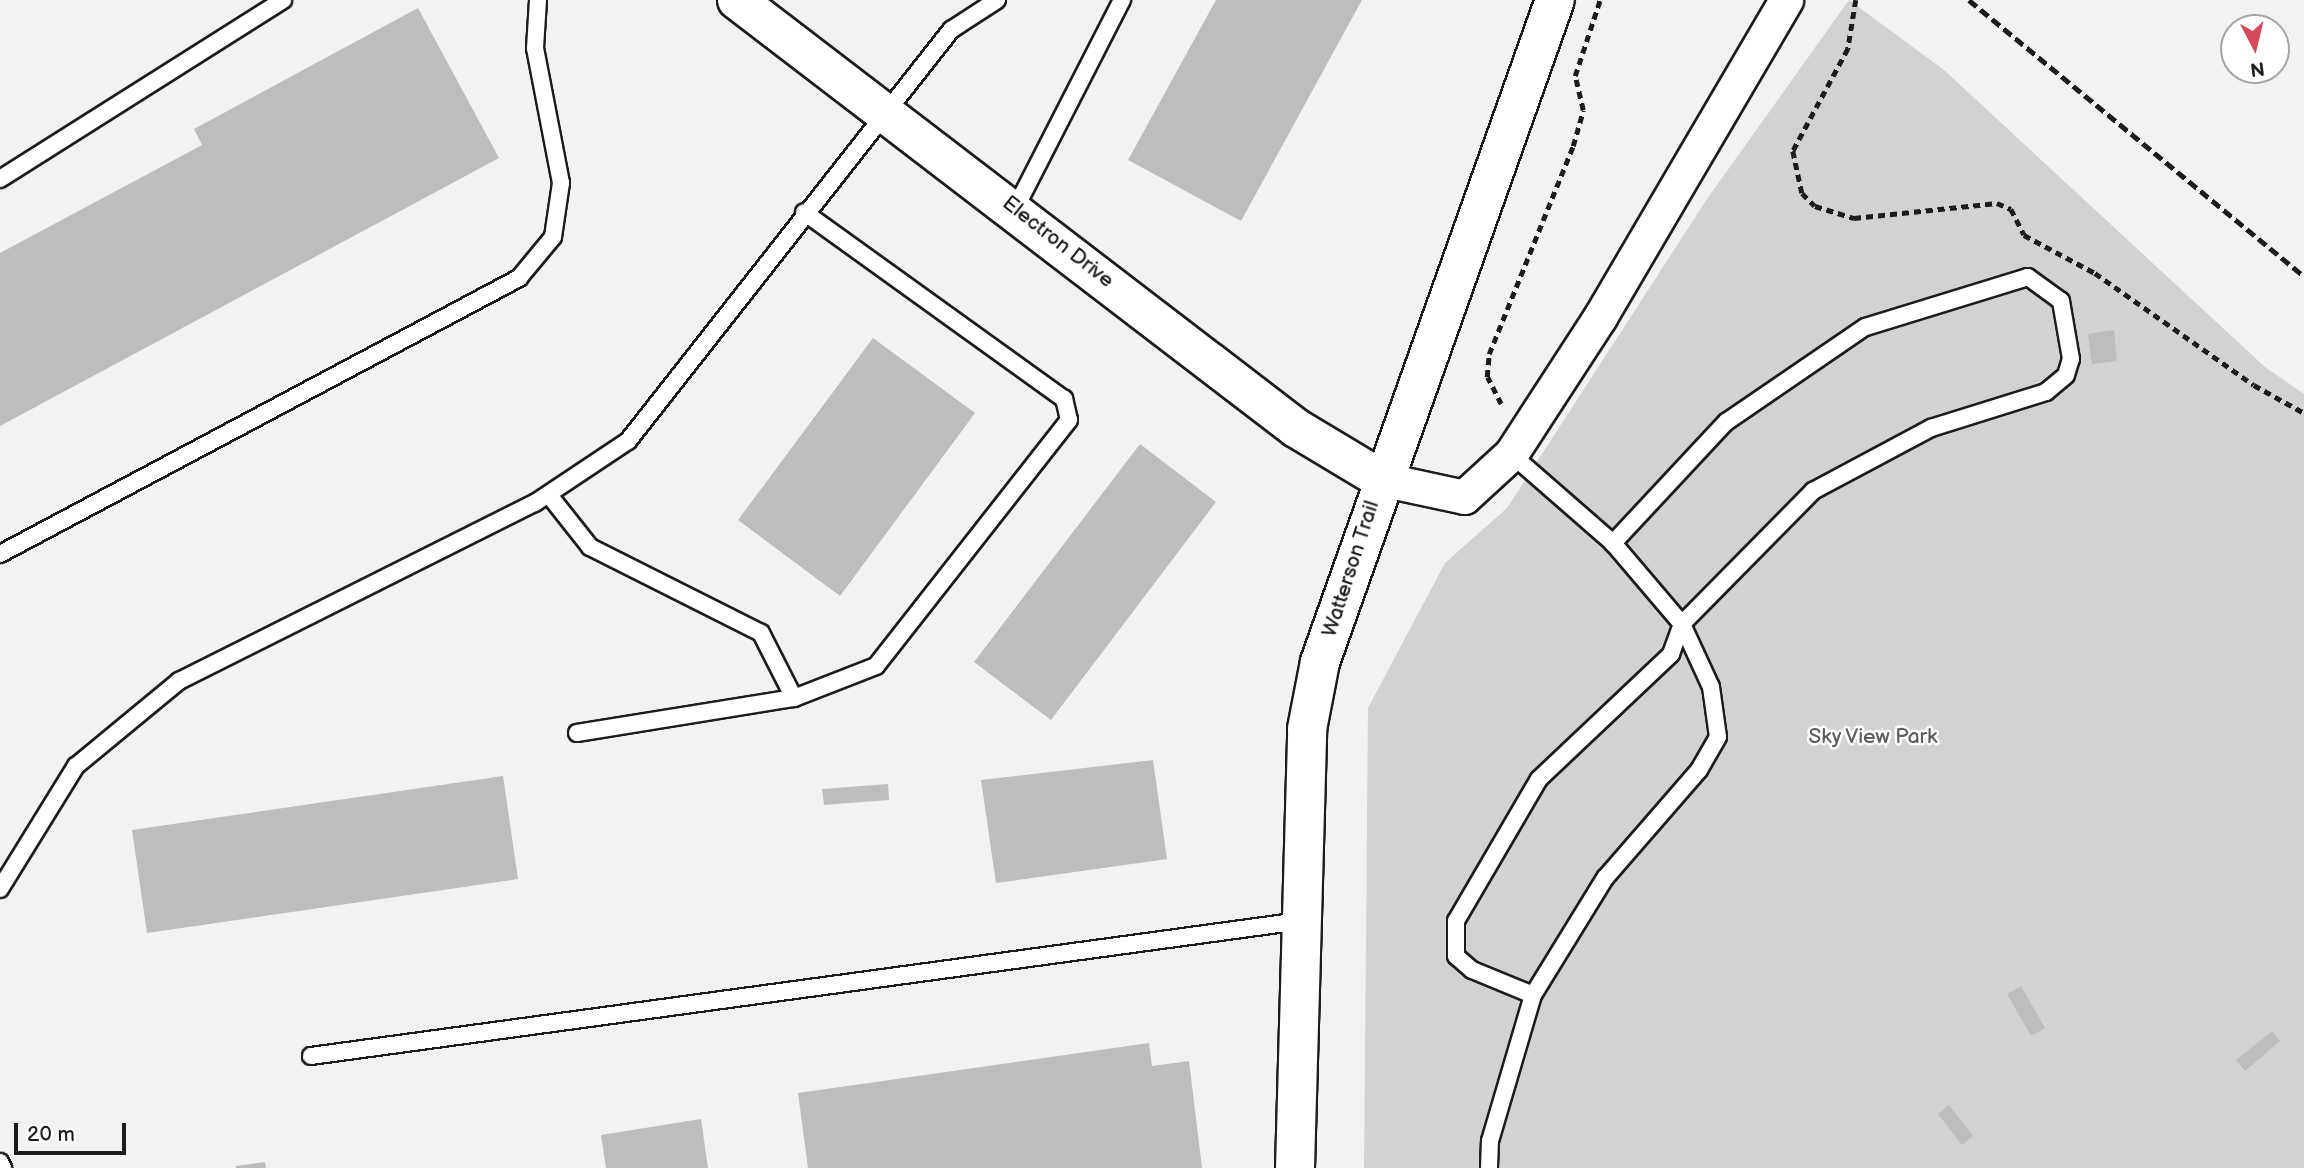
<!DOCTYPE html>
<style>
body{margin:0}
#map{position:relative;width:2304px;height:1168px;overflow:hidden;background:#f2f2f2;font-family:"Balsamiq Sans",sans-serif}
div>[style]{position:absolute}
.green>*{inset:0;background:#d2d2d2}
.building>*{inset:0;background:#bdbdbd}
.path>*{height:4.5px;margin-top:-2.25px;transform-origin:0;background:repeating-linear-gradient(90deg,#1c1c1c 0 7px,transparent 0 12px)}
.roads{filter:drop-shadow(2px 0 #1c1c1c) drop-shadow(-2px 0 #1c1c1c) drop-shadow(0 2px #1c1c1c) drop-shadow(0 -2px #1c1c1c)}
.service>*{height:16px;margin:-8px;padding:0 8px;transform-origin:8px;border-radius:8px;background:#fff}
.minor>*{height:33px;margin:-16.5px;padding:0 16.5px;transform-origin:16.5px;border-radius:16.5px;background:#fff}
.tertiary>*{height:38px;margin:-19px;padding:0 19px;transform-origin:19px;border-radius:19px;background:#fff}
.secondary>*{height:38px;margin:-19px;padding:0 19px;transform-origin:19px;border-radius:19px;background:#fff}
.rail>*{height:5px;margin-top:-2.5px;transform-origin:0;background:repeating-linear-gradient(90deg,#1c1c1c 0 10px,transparent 0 15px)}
span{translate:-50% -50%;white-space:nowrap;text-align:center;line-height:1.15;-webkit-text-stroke:5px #fff;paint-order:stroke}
.street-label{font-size:21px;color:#1c1c1c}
.park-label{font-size:21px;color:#5c5c5c}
.north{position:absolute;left:2220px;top:14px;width:70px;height:70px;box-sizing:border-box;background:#fff;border:2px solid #a4a4a4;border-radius:50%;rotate:173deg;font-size:19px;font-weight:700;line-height:28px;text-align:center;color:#1c1c1c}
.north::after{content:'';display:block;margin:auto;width:24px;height:32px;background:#d1495b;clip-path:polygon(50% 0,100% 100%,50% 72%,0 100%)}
.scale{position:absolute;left:14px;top:1123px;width:112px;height:32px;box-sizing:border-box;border:4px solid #1c1c1c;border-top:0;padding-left:9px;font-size:21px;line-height:24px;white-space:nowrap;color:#1c1c1c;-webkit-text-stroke:5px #fff;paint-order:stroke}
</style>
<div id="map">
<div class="green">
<div style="clip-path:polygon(1849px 0,1944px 70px,2265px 367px,2304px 394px,2304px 1168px,1364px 1168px,1368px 708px,1445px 563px,1507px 508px,1707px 199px)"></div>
</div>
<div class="building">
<div style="clip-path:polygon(1216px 0,1362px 0,1241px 221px,1128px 160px)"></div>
<div style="clip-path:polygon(418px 8px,499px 158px,0 426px,0 253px,202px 145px,194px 129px)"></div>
<div style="clip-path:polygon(2114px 330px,2117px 361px,2092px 364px,2088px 334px)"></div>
<div style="clip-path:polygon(873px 338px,975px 413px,840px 596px,738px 520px)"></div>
<div style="clip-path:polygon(1140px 444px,1216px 502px,1051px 720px,974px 662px)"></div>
<div style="clip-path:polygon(1153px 760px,1167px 859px,996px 883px,981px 780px)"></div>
<div style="clip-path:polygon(503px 776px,518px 879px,147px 933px,132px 830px)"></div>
<div style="clip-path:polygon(888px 784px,889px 800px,824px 805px,822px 789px)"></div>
<div style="clip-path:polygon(2021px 986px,2045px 1028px,2031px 1036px,2007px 994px)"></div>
<div style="clip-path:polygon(2272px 1031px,2280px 1041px,2245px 1071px,2236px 1060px)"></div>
<div style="clip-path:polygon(1149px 1043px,1152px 1066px,1189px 1061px,1202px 1168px,808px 1168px,798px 1093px)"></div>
<div style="clip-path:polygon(1949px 1105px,1973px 1136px,1962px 1145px,1938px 1114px)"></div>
<div style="clip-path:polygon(701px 1119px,708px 1168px,606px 1168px,601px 1135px)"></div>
<div style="clip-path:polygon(265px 1162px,266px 1168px,236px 1168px,236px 1166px)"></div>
</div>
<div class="path">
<div style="left:1856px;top:0;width:50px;rotate:99.3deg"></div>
<div style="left:1848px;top:49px;width:116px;rotate:118.3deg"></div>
<div style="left:1793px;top:151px;width:43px;rotate:77.9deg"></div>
<div style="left:1802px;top:193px;width:18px;rotate:45deg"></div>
<div style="left:1815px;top:206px;width:41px;rotate:17.1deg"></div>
<div style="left:1854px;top:218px;width:144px;rotate:-6deg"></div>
<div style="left:1997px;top:203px;width:15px;rotate:23deg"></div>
<div style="left:2011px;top:209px;width:29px;rotate:63deg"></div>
<div style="left:2024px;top:235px;width:81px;rotate:28.2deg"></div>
<div style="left:2095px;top:273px;width:194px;rotate:35.2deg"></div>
<div style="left:2254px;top:385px;width:57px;rotate:29.2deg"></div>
<div style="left:1501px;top:404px;width:30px;rotate:-117deg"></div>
<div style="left:1487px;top:377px;width:23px;rotate:-85deg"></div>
<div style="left:1489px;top:354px;width:224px;rotate:-68deg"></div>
<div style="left:1573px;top:146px;width:37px;rotate:-74deg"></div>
<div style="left:1583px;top:110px;width:35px;rotate:-103deg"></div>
<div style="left:1575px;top:76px;width:80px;rotate:-71.8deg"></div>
</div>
<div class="roads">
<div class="service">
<div style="left:0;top:179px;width:335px;rotate:-32.3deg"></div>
<div style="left:1015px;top:209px;width:235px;rotate:-62.9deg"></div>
<div style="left:1511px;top:454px;width:135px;rotate:41.1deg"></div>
<div style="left:1613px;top:543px;width:106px;rotate:49.6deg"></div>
<div style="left:1682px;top:624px;width:69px;rotate:65.3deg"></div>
<div style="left:1711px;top:687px;width:50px;rotate:82deg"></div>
<div style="left:1718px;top:737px;width:38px;rotate:120deg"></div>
<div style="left:1699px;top:770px;width:143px;rotate:131deg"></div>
<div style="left:1605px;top:878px;width:137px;rotate:121.6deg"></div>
<div style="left:549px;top:495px;width:66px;rotate:51.7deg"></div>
<div style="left:590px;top:547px;width:191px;rotate:26.7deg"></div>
<div style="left:761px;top:633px;width:73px;rotate:63.1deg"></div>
<div style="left:0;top:554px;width:588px;rotate:-28deg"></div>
<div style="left:519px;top:278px;width:53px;rotate:-50.3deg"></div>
<div style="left:553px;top:237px;width:55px;rotate:-81.6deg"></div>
<div style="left:561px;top:183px;width:137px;rotate:-100.9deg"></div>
<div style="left:535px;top:48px;width:48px;rotate:-86.4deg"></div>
<div style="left:577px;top:733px;width:220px;rotate:-9.2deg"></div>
<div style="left:794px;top:698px;width:88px;rotate:-21.3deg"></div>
<div style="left:876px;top:666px;width:313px;rotate:-51.9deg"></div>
<div style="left:1069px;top:420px;width:22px;rotate:-103deg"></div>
<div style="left:1064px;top:399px;width:320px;rotate:-144.3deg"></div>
<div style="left:0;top:889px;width:145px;rotate:-58.3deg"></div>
<div style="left:76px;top:766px;width:134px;rotate:-39.5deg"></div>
<div style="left:179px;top:681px;width:398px;rotate:-26.6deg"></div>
<div style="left:535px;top:503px;width:112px;rotate:-33.7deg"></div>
<div style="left:628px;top:441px;width:523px;rotate:-51.84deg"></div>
<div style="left:951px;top:30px;width:55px;rotate:-33.1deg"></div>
<div style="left:311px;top:1056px;width:999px;rotate:-7.77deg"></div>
<div style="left:0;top:1162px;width:7px;rotate:63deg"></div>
<div style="left:1489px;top:1168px;width:27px;rotate:-88deg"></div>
<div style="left:1490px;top:1141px;width:152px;rotate:-73.6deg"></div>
<div style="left:1533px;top:995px;width:66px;rotate:-157.7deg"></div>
<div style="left:1472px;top:970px;width:21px;rotate:-139deg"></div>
<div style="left:1456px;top:956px;width:35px;rotate:-90deg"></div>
<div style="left:1456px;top:921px;width:164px;rotate:-59.7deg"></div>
<div style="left:1539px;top:779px;width:182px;rotate:-43.4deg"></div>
<div style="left:1671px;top:654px;width:32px;rotate:-70deg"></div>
<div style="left:1682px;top:624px;width:187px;rotate:-45.4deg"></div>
<div style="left:1813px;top:491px;width:134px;rotate:-28.1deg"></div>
<div style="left:1931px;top:428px;width:121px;rotate:-17.4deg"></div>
<div style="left:2046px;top:392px;width:26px;rotate:-40deg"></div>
<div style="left:2066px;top:375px;width:17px;rotate:-73deg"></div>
<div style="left:2071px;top:359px;width:59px;rotate:-99.8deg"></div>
<div style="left:2061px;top:301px;width:41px;rotate:-144deg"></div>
<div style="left:2028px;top:277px;width:170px;rotate:162.9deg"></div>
<div style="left:1865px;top:327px;width:168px;rotate:145.6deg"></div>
<div style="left:1726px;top:422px;width:166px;rotate:133deg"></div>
</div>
<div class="minor">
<div style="left:1381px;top:479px;width:85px;rotate:12.2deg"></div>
<div style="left:1464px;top:497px;width:64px;rotate:-42.5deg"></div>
<div style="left:1511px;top:454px;width:163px;rotate:-57deg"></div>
<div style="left:1600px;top:317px;width:368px;rotate:-59.6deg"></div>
</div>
<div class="tertiary">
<div style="left:737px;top:0;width:704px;rotate:37.44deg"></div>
<div style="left:1296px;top:428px;width:99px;rotate:31deg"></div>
</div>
<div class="secondary">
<div style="left:1295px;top:1168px;width:439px;rotate:-88.4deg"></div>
<div style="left:1307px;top:729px;width:68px;rotate:-79deg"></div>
<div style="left:1320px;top:662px;width:702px;rotate:-70.46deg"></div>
</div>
</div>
<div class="rail">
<div style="left:1969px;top:0;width:434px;rotate:39.5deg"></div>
</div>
<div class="street-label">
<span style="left:1058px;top:242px;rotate:38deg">Electron Drive</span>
<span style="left:1351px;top:569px;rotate:-72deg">Watterson Trail</span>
</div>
<div class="park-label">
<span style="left:1873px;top:737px">Sky View Park</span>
</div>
<div class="north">N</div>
<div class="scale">20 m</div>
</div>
